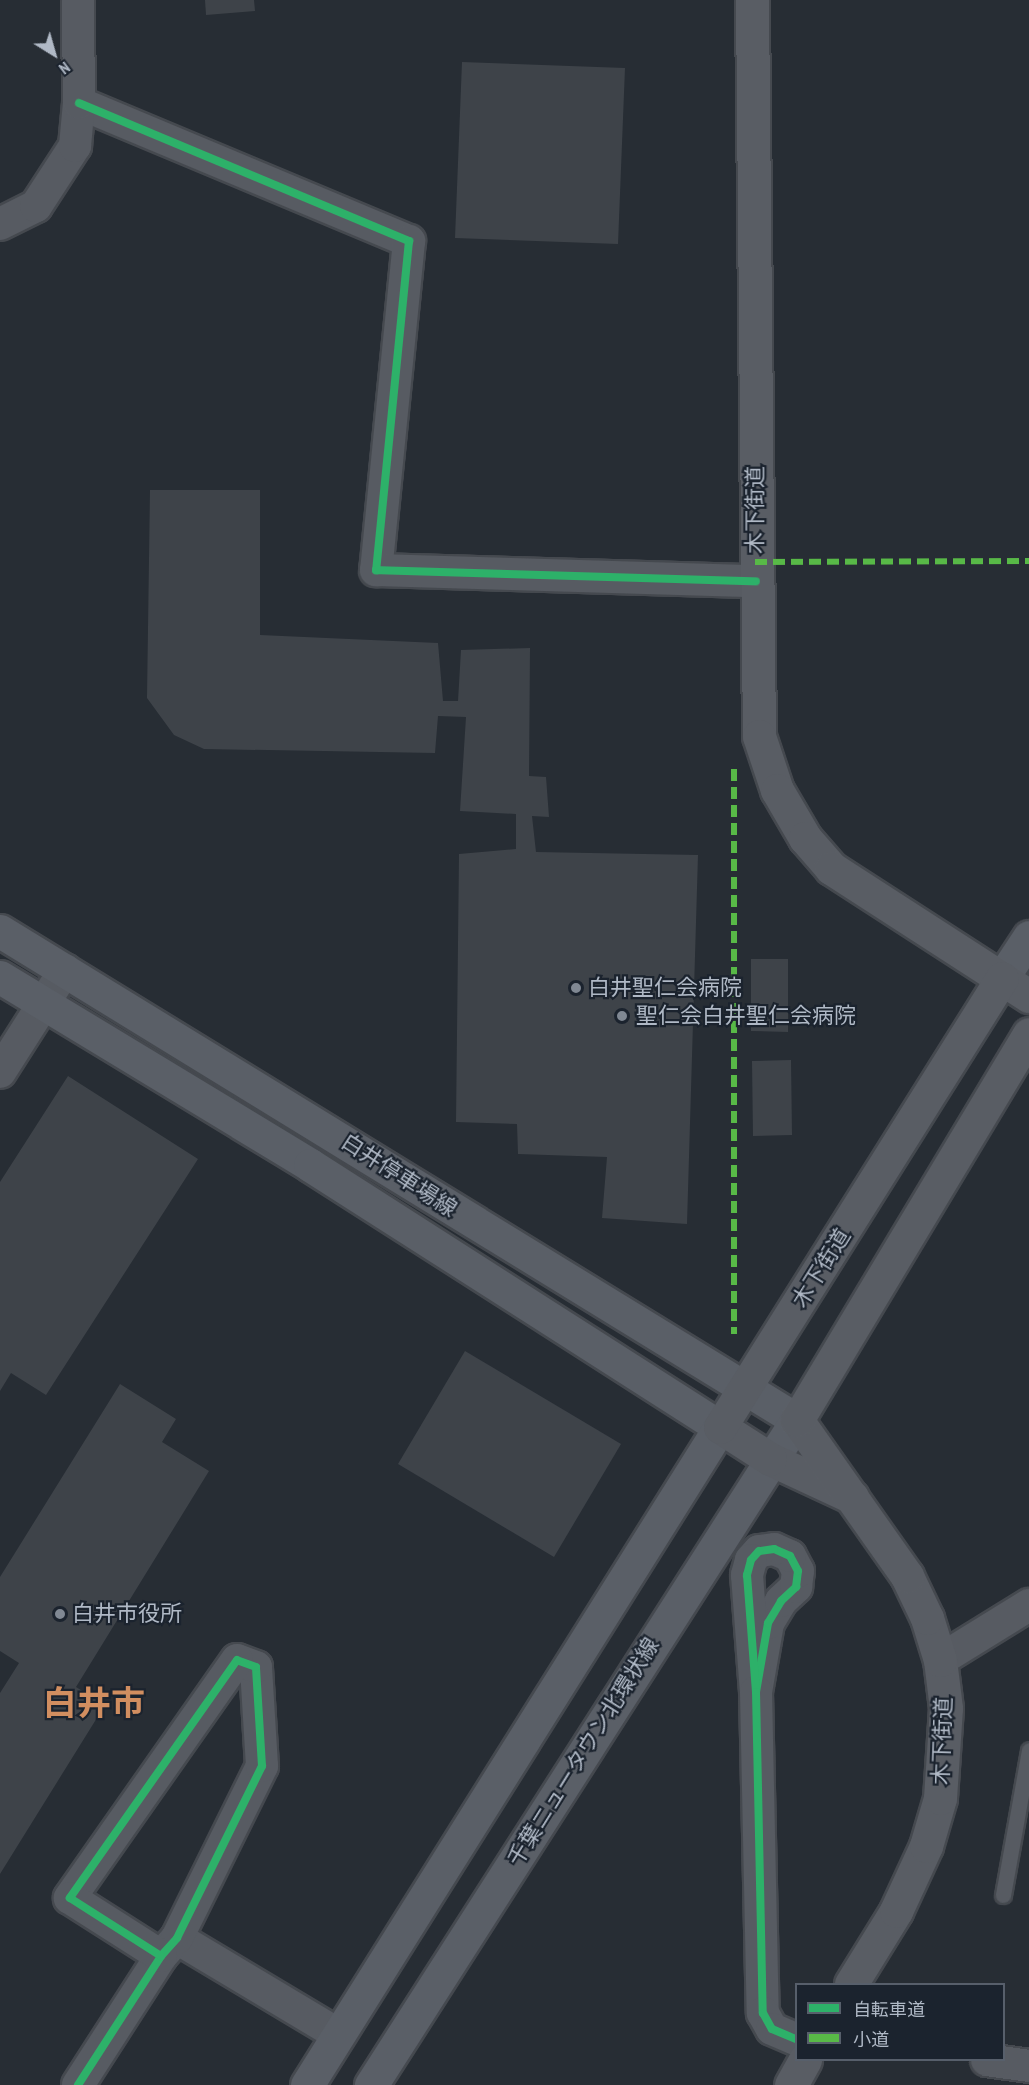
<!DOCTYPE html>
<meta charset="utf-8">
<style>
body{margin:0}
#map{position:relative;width:1029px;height:2085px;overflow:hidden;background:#272d34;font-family:"PT Sans Narrow","Noto Sans JP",sans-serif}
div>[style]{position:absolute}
.building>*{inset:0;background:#3e4349}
.roads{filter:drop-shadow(2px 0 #45494f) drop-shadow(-2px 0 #45494f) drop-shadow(0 2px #45494f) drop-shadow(0 -2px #45494f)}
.service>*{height:15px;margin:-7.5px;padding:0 7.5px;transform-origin:7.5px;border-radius:7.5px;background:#575b62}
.minor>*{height:32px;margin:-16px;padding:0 16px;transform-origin:16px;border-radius:16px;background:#575b62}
.secondary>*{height:33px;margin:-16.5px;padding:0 16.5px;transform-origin:16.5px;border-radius:16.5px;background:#5a5f67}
.primary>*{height:33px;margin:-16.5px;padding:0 16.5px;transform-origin:16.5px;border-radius:16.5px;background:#595d64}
.quiet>*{height:6px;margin-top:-3px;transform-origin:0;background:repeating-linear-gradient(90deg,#58b947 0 12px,transparent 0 18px)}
.cycleway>*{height:8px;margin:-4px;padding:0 4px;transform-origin:4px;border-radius:4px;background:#2db169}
.dots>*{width:16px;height:16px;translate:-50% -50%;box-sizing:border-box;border:3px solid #1b232e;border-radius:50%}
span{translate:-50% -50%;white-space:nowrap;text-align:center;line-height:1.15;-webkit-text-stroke:4.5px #1b232e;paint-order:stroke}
.street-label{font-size:22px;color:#b0b9c6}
.poi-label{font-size:22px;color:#b0b9c6}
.left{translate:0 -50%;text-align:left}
.town-label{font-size:34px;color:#d18e60;font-weight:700}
.legend{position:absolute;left:795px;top:1983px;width:210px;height:78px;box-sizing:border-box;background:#1b232e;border:2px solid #575f6b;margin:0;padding:8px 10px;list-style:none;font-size:18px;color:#b0b9c6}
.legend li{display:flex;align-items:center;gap:12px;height:30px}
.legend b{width:30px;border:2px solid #575f6b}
.north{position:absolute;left:24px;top:24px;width:60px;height:60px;-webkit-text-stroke:4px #1b232e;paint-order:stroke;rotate:143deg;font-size:16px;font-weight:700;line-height:24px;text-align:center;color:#b0b9c6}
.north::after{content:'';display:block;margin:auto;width:21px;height:27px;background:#b0b9c6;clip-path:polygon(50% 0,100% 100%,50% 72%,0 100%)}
</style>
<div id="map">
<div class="building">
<div style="clip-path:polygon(205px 0,254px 0,255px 11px,206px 15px)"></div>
<div style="clip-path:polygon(462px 62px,625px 68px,618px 244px,455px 238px)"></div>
<div style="clip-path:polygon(150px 490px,260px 490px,260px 635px,438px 643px,443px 701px,458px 701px,461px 650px,530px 648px,529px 776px,546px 777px,549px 817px,532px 816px,536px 852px,698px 855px,687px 1224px,602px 1218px,607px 1157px,518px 1154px,517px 1124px,456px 1122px,459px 854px,516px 849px,516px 814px,460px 811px,466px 717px,438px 716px,435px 753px,204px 749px,174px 735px,147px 698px)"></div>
<div style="clip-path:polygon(751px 959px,788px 959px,788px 1032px,751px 1031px)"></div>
<div style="clip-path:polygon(791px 1060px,792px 1135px,753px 1136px,752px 1061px)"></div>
<div style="clip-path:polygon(68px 1076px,198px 1159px,46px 1395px,11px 1373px,0 1391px,0 1182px)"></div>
<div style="clip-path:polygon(465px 1351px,621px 1444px,554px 1557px,398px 1464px)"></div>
<div style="clip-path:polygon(120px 1384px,176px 1419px,162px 1442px,209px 1471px,76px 1687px,105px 1705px,0 1874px,0 1693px,19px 1663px,0 1651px,0 1577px)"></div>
</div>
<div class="roads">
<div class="service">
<div style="left:1003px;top:1895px;width:147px;rotate:-79.8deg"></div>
</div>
<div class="minor">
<div style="left:79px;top:103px;width:358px;rotate:22.7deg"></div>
<div style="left:409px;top:241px;width:331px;rotate:95.7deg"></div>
<div style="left:376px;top:570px;width:380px;rotate:1.7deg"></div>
<div style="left:0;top:224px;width:40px;rotate:-26.6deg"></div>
<div style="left:36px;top:206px;width:72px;rotate:-57deg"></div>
<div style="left:75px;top:146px;width:43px;rotate:-84.7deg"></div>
<div style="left:79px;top:103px;width:103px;rotate:-90.6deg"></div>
<div style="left:0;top:1072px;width:121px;rotate:-57.5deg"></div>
<div style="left:940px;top:1660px;width:105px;rotate:-31.7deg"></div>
<div style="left:756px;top:1692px;width:70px;rotate:-80.1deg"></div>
<div style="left:768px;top:1623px;width:26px;rotate:-59deg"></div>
<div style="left:781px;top:1601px;width:21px;rotate:-43deg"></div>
<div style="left:796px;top:1587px;width:16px;rotate:-83deg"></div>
<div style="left:798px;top:1571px;width:17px;rotate:-118deg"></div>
<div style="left:790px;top:1556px;width:17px;rotate:-156deg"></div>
<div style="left:774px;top:1549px;width:15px;rotate:172deg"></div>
<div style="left:759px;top:1551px;width:12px;rotate:132deg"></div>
<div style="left:751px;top:1560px;width:16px;rotate:105deg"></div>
<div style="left:747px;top:1575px;width:117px;rotate:85.6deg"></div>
<div style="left:756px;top:1692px;width:321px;rotate:88.8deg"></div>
<div style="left:763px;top:2013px;width:18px;rotate:61deg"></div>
<div style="left:772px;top:2029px;width:26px;rotate:23deg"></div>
<div style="left:177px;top:1938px;width:189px;rotate:30.9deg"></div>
<div style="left:987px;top:2060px;width:42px;rotate:8.1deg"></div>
<div style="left:78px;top:2085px;width:153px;rotate:-57.2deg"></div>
<div style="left:161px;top:1956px;width:24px;rotate:-48deg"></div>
<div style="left:177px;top:1938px;width:192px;rotate:-63.7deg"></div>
<div style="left:262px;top:1766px;width:99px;rotate:-93.5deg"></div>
<div style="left:256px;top:1667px;width:20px;rotate:-160deg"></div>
<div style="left:237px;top:1660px;width:291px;rotate:125.1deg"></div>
<div style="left:70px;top:1898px;width:108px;rotate:32.5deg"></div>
</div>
<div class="secondary">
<div style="left:0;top:931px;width:935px;rotate:31.53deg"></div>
<div style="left:797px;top:1420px;width:790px;rotate:122.64deg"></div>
<div style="left:0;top:977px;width:363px;rotate:31.2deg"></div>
<div style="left:310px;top:1165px;width:487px;rotate:32.6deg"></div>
<div style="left:720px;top:1427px;width:777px;rotate:122.11deg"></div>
<div style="left:1002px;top:978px;width:49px;rotate:-56.6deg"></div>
</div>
<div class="primary">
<div style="left:752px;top:0;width:736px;rotate:89.46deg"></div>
<div style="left:759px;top:736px;width:57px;rotate:71.6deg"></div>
<div style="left:777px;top:790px;width:56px;rotate:59.7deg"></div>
<div style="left:805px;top:838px;width:40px;rotate:49deg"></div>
<div style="left:831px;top:868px;width:236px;rotate:32.9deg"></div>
<div style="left:852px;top:1497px;width:90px;rotate:-155.1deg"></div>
<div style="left:770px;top:1459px;width:59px;rotate:-147.4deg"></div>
<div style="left:720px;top:1427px;width:530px;rotate:-57.87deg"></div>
<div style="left:851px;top:1984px;width:86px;rotate:-58.3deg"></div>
<div style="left:896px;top:1911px;width:72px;rotate:-65.2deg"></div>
<div style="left:926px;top:1846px;width:50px;rotate:-73.7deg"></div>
<div style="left:940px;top:1798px;width:90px;rotate:-86.2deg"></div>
<div style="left:946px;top:1708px;width:48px;rotate:-97.1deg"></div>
<div style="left:940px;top:1660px;width:44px;rotate:-107.2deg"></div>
<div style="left:927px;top:1618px;width:47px;rotate:-115.5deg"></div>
<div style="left:907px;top:1576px;width:191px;rotate:-125.2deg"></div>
<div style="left:797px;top:1420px;width:450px;rotate:-59deg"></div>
<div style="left:791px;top:2085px;width:29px;rotate:-61deg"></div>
</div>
</div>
<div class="quiet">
<div style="left:755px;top:562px;width:274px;rotate:-0.2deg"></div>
<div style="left:734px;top:769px;width:565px;rotate:90deg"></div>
</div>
<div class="cycleway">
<div style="left:79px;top:103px;width:358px;rotate:22.7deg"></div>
<div style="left:409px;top:241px;width:331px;rotate:95.7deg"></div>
<div style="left:376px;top:570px;width:380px;rotate:1.7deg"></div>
<div style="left:756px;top:1692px;width:70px;rotate:-80.1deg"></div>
<div style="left:768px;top:1623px;width:26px;rotate:-59deg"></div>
<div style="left:781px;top:1601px;width:21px;rotate:-43deg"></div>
<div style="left:796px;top:1587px;width:16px;rotate:-83deg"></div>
<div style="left:798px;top:1571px;width:17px;rotate:-118deg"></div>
<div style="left:790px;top:1556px;width:17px;rotate:-156deg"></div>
<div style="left:774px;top:1549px;width:15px;rotate:172deg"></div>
<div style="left:759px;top:1551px;width:12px;rotate:132deg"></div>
<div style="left:751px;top:1560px;width:16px;rotate:105deg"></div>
<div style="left:747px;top:1575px;width:117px;rotate:85.6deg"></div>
<div style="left:756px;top:1692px;width:321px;rotate:88.8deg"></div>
<div style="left:763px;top:2013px;width:18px;rotate:61deg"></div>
<div style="left:772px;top:2029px;width:26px;rotate:23deg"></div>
<div style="left:78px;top:2085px;width:153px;rotate:-57.2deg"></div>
<div style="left:161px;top:1956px;width:24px;rotate:-48deg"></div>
<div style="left:177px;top:1938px;width:192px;rotate:-63.7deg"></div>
<div style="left:262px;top:1766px;width:99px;rotate:-93.5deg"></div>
<div style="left:256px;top:1667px;width:20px;rotate:-160deg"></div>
<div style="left:237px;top:1660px;width:291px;rotate:125.1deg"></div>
<div style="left:70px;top:1898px;width:108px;rotate:32.5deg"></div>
</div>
<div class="dots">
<div style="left:576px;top:988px;background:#808893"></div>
<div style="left:622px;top:1016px;background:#808893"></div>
<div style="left:60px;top:1614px;background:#808893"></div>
</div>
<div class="street-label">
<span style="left:755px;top:510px;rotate:-90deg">木下街道</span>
<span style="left:399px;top:1175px;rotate:33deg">白井停車場線</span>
<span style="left:821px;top:1268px;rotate:-58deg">木下街道</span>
<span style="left:942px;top:1741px;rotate:-88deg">木下街道</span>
<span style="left:583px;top:1752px;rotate:-58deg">千葉ニュータウン北環状線</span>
</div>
<div class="poi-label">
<span class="left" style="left:588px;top:988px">白井聖仁会病院</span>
<span class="left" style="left:636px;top:1016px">聖仁会白井聖仁会病院</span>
<span class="left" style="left:72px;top:1614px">白井市役所</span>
</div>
<div class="town-label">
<span style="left:94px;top:1703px">白井市</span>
</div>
<ul class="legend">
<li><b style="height:8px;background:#2db169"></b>自転車道</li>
<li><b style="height:8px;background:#58b947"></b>小道</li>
</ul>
<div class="north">N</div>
</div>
